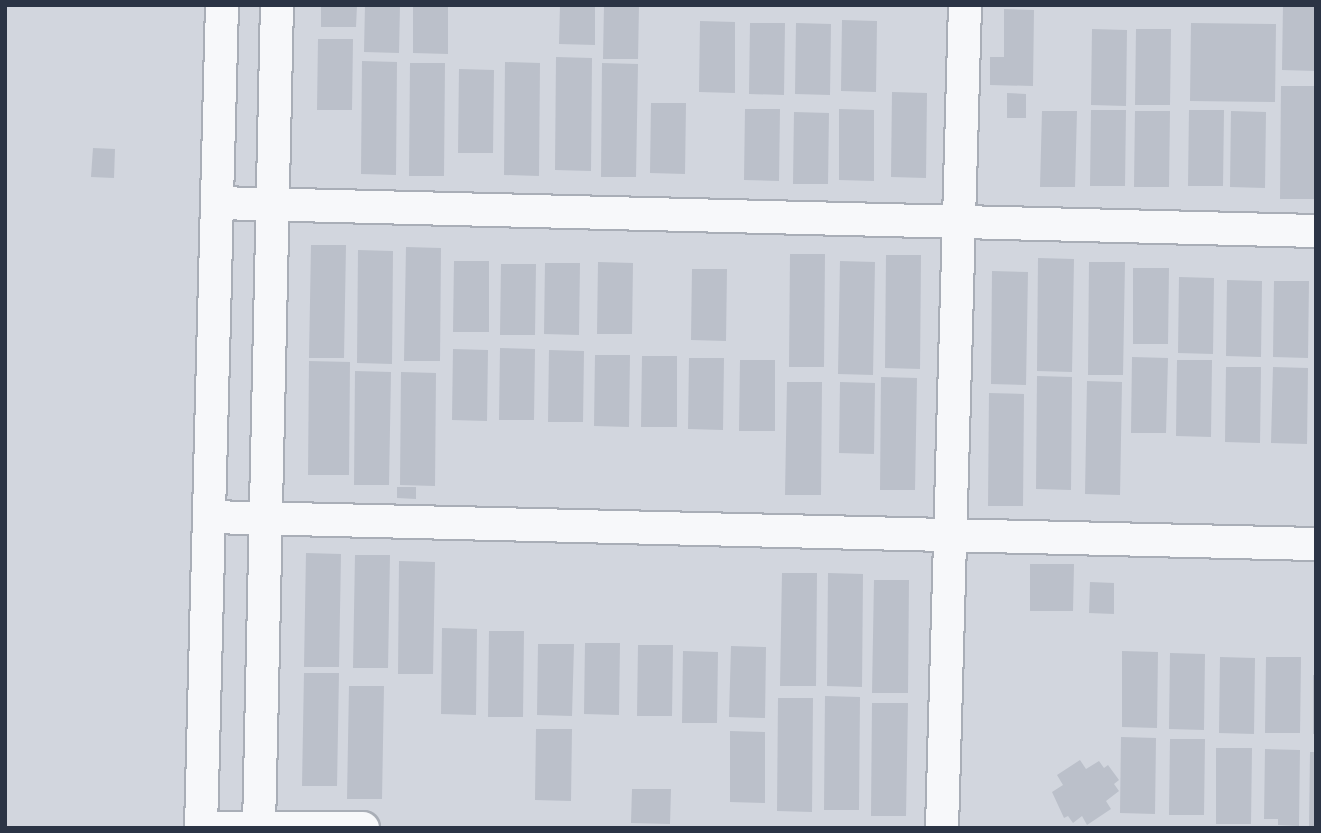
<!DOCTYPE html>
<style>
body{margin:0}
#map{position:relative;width:1321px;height:833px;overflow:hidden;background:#e4e7ec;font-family:"Fira Sans Condensed",sans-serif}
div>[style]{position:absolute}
.built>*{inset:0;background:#d2d6de}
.building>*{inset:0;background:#bbc0ca}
.roads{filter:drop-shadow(2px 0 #a9aeb7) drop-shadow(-2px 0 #a9aeb7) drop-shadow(0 2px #a9aeb7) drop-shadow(0 -2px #a9aeb7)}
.minor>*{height:32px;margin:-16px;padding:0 16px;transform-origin:16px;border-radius:16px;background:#f7f8fa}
span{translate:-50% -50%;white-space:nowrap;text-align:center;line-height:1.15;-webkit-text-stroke:6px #f4f6f9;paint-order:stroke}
.frame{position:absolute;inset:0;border:7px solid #2b3445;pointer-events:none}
</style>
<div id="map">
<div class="built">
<div style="clip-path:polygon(5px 5px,1316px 5px,1316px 828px,5px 828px)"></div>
</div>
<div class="building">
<div style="clip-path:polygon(321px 5px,357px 5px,356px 27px,321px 27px)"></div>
<div style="clip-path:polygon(365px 5px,400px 5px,399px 53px,364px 52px)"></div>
<div style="clip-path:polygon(413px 5px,448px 5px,448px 54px,413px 53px)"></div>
<div style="clip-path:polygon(560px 5px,595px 5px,595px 45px,559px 44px)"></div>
<div style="clip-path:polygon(604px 5px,639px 5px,638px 59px,603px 59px)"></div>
<div style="clip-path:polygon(1283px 5px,1316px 5px,1316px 71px,1282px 70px)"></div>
<div style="clip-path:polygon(1004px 9px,1034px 10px,1033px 86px,990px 85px,990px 57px,1004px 57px)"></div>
<div style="clip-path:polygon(842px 20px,877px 21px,876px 92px,841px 91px)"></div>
<div style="clip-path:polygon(700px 21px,735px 22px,735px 93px,699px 92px)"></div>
<div style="clip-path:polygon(750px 23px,785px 23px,784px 95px,749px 94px)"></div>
<div style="clip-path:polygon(796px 23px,831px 24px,830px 95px,795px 94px)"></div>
<div style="clip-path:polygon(1191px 23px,1276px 24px,1275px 102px,1190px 101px)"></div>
<div style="clip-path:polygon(1092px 29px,1127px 30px,1126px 106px,1091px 105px)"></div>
<div style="clip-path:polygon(1136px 29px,1171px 29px,1170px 105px,1135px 105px)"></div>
<div style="clip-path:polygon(318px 39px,353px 39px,352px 110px,317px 110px)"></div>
<div style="clip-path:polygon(556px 57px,592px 58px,591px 171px,555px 170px)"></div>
<div style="clip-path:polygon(362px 61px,397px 62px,396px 175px,361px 174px)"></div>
<div style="clip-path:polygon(505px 62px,540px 63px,539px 176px,504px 175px)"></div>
<div style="clip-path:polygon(410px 63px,445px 63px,444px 176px,409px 176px)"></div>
<div style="clip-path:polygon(602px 63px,638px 64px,636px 177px,601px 177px)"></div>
<div style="clip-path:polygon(459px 69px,494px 70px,493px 153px,458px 153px)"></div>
<div style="clip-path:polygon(1281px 86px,1316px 86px,1315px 199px,1280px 199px)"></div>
<div style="clip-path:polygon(892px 92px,927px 93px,926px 178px,891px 177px)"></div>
<div style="clip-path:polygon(1007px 93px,1026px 94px,1026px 118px,1007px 118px)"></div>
<div style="clip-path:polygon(651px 103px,686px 103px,685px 174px,650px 173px)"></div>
<div style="clip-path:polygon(745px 109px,780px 109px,779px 181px,744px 180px)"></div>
<div style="clip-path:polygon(839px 109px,874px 110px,874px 181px,839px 180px)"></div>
<div style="clip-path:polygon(1091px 110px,1126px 110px,1125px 186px,1090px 186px)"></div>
<div style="clip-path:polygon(1189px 110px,1224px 110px,1223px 186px,1188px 186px)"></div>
<div style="clip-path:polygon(1042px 111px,1077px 111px,1075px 187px,1040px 187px)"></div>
<div style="clip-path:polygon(1135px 111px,1170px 111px,1169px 187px,1134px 187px)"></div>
<div style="clip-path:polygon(1231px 111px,1266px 112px,1265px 188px,1230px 187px)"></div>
<div style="clip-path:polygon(794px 112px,829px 113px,828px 184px,793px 184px)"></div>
<div style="clip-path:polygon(93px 148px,115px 149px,114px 178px,91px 177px)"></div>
<div style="clip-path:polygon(311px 245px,346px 245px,344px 358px,309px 358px)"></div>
<div style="clip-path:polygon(406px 247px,441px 248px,440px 361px,404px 361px)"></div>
<div style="clip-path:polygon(358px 250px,393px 251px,392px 364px,357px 363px)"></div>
<div style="clip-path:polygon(790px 254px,825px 254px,824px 367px,789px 367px)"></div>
<div style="clip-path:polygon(886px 255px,921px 255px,920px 369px,885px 368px)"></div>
<div style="clip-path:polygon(1038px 258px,1074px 259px,1072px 372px,1037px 371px)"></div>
<div style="clip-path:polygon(454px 261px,489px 261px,489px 332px,453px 332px)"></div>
<div style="clip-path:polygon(840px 261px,875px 262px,873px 375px,838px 374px)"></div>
<div style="clip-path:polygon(598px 262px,633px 263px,632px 334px,597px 334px)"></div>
<div style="clip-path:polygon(1089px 262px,1125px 262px,1123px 375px,1088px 375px)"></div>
<div style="clip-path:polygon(545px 263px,580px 263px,579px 335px,544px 334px)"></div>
<div style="clip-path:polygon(501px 264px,536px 264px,535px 335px,500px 335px)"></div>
<div style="clip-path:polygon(1133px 268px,1169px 268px,1168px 344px,1133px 344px)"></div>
<div style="clip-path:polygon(692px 269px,727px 269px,726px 341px,691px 340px)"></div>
<div style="clip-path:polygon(992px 271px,1028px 272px,1026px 385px,991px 384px)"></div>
<div style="clip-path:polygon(1179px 277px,1214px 278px,1213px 354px,1178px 353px)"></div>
<div style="clip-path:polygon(1227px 280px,1262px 281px,1261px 357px,1226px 356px)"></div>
<div style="clip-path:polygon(1274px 281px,1309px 281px,1308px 358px,1273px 357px)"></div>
<div style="clip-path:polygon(500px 348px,535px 349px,534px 420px,499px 420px)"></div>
<div style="clip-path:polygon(453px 349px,488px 350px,487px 421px,452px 420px)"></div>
<div style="clip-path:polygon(549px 350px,584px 351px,583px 422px,548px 422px)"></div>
<div style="clip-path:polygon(595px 355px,630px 355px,629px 427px,594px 426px)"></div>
<div style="clip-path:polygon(642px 356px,677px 356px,677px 427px,641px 427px)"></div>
<div style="clip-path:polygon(1132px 357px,1168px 358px,1166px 433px,1131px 433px)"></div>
<div style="clip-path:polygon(689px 358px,724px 358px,723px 430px,688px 429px)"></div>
<div style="clip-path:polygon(740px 360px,775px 360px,775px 431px,739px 431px)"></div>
<div style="clip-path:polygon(1177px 360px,1212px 360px,1211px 437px,1176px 436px)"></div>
<div style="clip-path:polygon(309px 361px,350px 362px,349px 475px,308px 475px)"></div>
<div style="clip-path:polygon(1226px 367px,1261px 367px,1260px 443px,1225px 442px)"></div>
<div style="clip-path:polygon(1273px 367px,1308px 368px,1307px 444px,1271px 443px)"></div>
<div style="clip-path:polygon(355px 371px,391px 372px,389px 485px,354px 485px)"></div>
<div style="clip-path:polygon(401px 372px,436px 373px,435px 486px,400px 485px)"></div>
<div style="clip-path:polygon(1037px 376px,1072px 377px,1071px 490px,1036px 489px)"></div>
<div style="clip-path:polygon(881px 377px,917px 378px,915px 490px,880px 490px)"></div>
<div style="clip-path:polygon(1087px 381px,1122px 382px,1120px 495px,1085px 494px)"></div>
<div style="clip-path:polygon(787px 382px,822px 382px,821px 495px,785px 495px)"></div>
<div style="clip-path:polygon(840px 382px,875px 383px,874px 454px,839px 453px)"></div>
<div style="clip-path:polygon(989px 393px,1024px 394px,1023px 506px,988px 506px)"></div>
<div style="clip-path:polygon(397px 487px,416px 487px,416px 499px,397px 498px)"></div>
<div style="clip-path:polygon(306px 553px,341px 554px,339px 667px,304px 667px)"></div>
<div style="clip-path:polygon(355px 555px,390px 555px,388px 668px,353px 668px)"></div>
<div style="clip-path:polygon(399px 561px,435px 562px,433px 674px,398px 674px)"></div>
<div style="clip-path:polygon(1030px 564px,1074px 564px,1073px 611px,1030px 611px)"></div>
<div style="clip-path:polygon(782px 573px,817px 573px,816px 686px,780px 686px)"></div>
<div style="clip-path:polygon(828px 573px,863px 574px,862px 687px,827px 686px)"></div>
<div style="clip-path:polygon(874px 580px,909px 580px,908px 693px,872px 693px)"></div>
<div style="clip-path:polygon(1090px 582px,1114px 583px,1114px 614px,1089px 613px)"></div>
<div style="clip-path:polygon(442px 628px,477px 629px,476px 715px,441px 714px)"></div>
<div style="clip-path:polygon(489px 631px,524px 631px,523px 717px,488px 717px)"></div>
<div style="clip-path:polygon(585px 643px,620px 643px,619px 715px,584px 714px)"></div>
<div style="clip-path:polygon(538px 644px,574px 644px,572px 716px,537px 715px)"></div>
<div style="clip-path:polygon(638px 645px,673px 645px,672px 716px,637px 716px)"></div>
<div style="clip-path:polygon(731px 646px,766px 647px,765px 718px,729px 717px)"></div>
<div style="clip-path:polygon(683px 651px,718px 652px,717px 723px,682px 723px)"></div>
<div style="clip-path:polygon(1122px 651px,1158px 652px,1157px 728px,1122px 727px)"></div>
<div style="clip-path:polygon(1170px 653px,1205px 654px,1204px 730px,1169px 729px)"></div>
<div style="clip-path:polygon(1220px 657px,1255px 658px,1254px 734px,1219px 733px)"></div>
<div style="clip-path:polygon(1266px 657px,1301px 657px,1300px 733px,1265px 733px)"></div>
<div style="clip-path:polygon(304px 673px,339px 673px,337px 786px,302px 786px)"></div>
<div style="clip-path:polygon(1313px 675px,1316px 675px,1316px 734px,1313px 734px)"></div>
<div style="clip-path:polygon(349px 686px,384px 686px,382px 799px,347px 799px)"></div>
<div style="clip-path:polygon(825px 696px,860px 697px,859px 810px,824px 810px)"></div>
<div style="clip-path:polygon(778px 698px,813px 698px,812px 812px,777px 811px)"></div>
<div style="clip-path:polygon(872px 703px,908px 703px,906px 816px,871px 816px)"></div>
<div style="clip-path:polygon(536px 729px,572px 729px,571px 801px,535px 800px)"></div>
<div style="clip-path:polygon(730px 731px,765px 732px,765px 803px,730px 802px)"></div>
<div style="clip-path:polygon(1121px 737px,1156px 738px,1155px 814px,1120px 813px)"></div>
<div style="clip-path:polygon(1170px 739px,1205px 739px,1204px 815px,1169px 815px)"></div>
<div style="clip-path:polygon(1216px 748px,1252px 748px,1251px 824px,1216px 824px)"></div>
<div style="clip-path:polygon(1265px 749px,1300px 750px,1299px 826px,1278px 825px,1278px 819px,1264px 819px)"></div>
<div style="clip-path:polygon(1310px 752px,1316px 752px,1316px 828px,1309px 828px)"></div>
<div style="clip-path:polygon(1080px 760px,1086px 769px,1099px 761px,1104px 768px,1108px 765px,1119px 780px,1114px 784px,1119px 791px,1106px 801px,1111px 809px,1087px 825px,1082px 816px,1073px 823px,1068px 816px,1064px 818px,1052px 792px,1063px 785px,1057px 775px)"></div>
<div style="clip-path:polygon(632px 789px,671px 789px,670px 824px,631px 823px)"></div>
</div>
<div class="roads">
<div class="minor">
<div style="left:217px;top:203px;width:1099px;rotate:1.46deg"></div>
<div style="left:209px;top:517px;width:1107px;rotate:1.4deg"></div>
<div style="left:201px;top:828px;width:823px;rotate:-88.54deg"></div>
<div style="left:203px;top:828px;width:160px"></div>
<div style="left:259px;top:828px;width:823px;rotate:-88.75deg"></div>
<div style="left:942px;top:828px;width:823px;rotate:-88.4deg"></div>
</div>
</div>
<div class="frame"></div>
</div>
